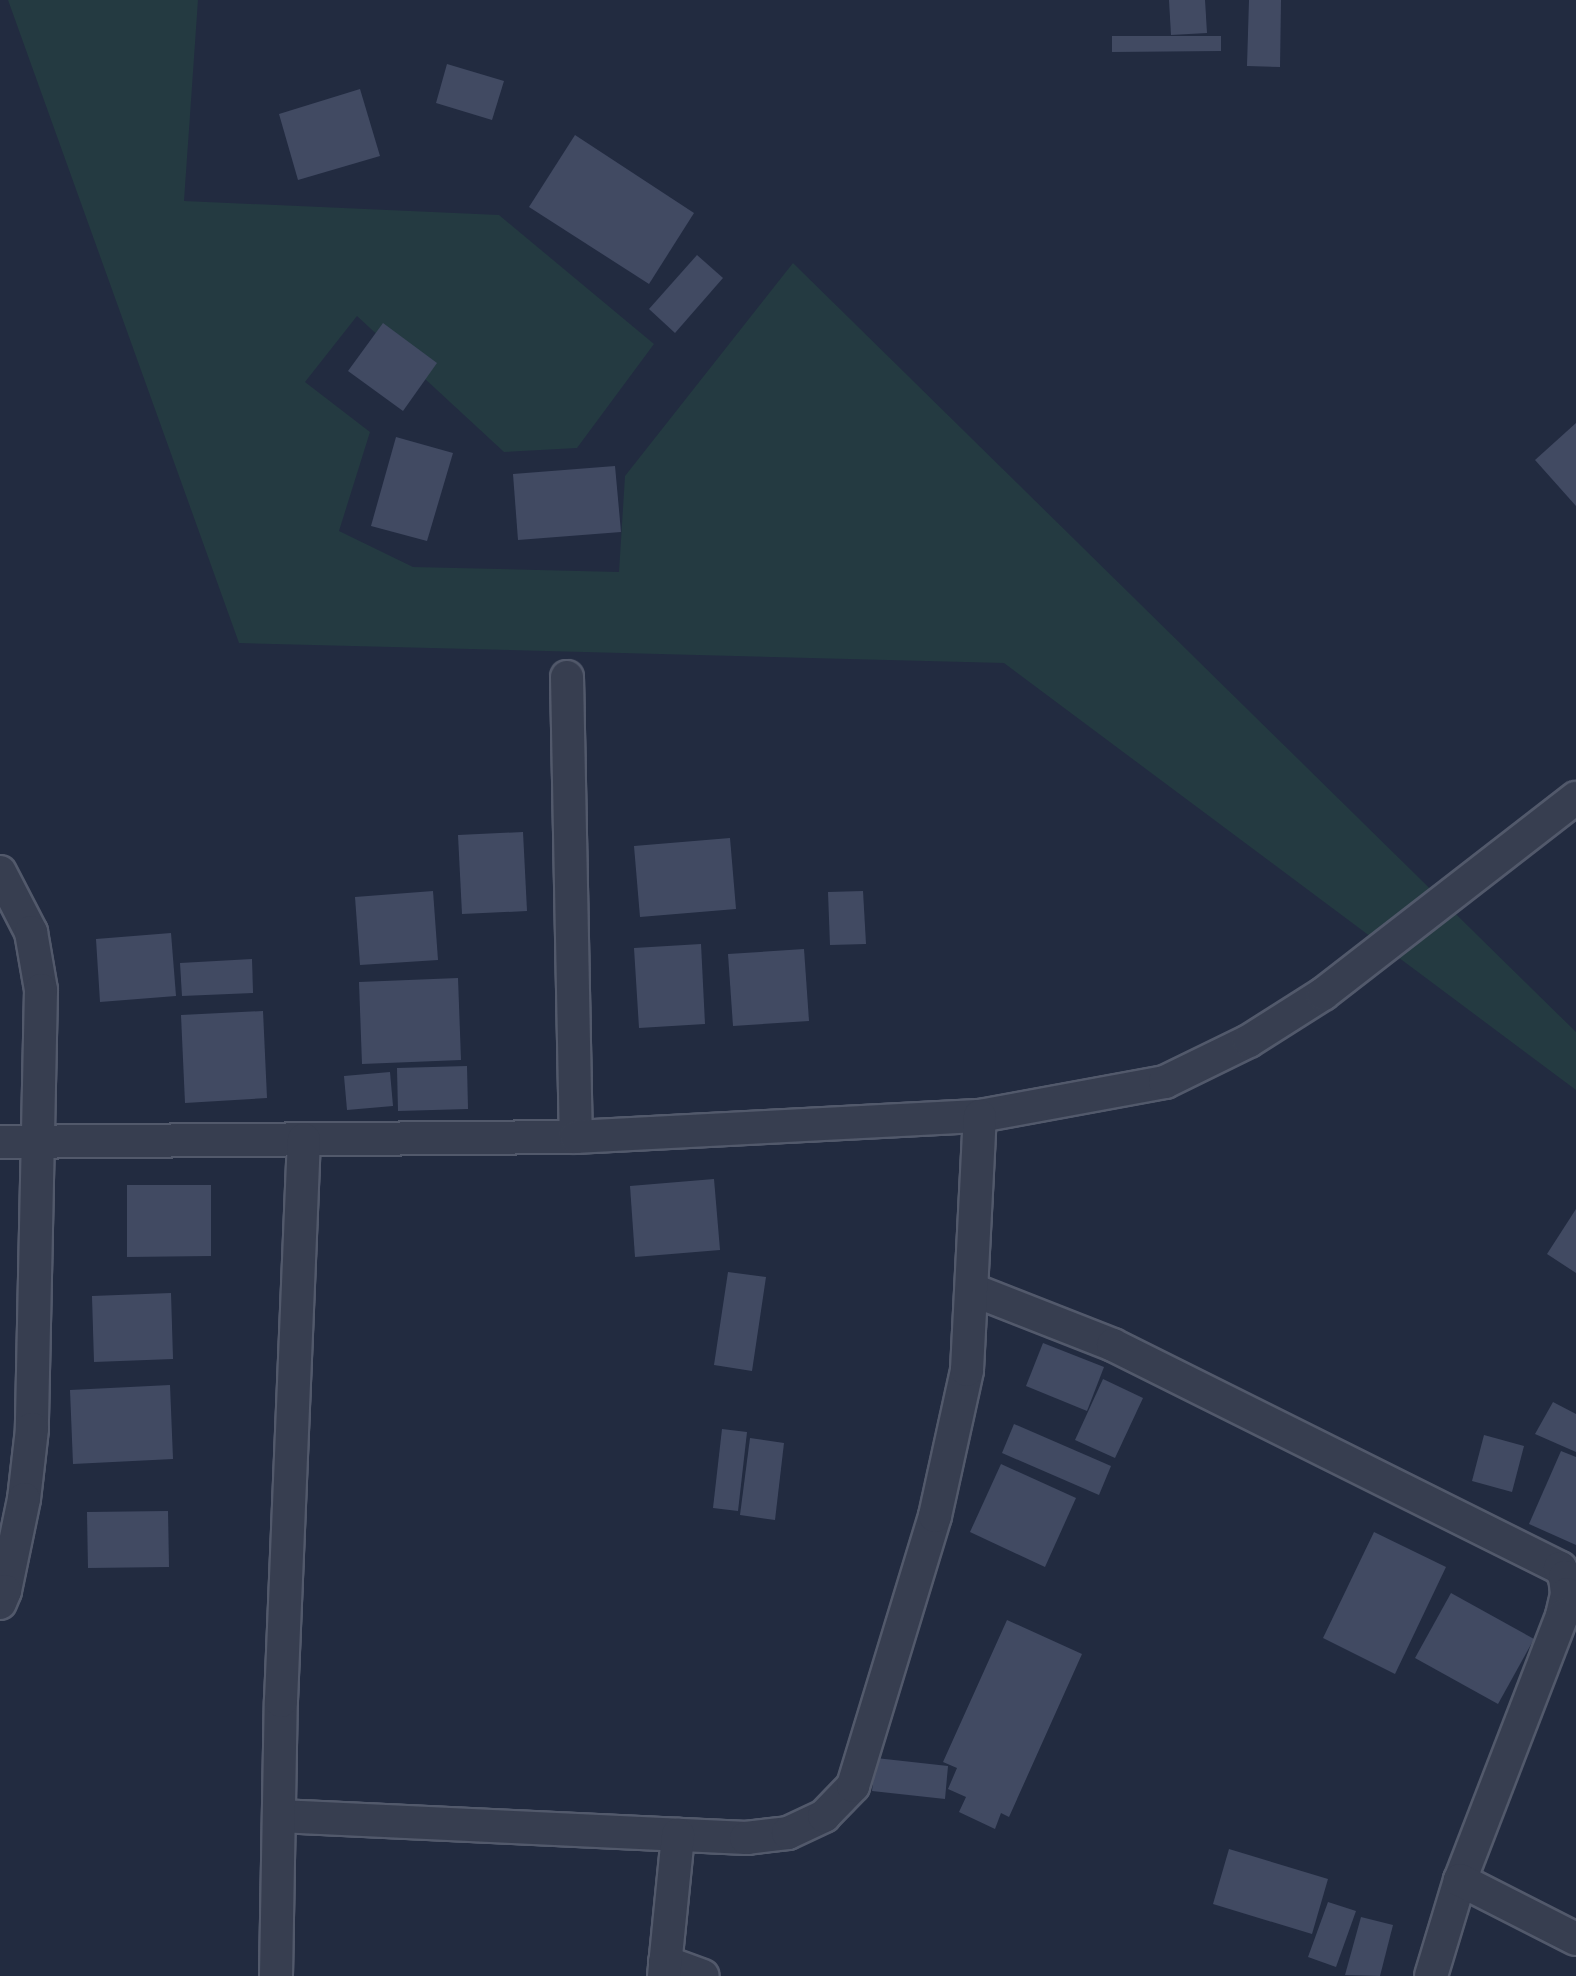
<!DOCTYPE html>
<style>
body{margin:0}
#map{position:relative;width:1576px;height:1976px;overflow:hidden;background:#222b40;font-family:"DejaVu Sans",sans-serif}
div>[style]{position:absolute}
.green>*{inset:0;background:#243a41}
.building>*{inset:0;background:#414a62}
.roads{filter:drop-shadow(2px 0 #52596b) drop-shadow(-2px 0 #52596b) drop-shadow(0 2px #52596b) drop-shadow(0 -2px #52596b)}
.minor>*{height:32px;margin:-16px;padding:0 16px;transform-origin:16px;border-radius:16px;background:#373e50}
span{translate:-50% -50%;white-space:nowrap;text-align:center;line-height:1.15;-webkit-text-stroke:5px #1c2335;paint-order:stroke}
</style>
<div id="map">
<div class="green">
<div style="clip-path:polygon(8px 0,198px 0,184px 201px,499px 215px,654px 344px,577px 448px,504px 452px,357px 316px,305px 382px,370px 432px,339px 531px,413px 567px,619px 572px,625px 476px,793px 263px,1576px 1032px,1576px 1090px,1004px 663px,239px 643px)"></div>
</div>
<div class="building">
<div style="clip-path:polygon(1169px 0,1205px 0,1207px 33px,1171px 35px)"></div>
<div style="clip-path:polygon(1249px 0,1281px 0,1280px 67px,1247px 66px)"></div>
<div style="clip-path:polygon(1112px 36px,1221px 36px,1221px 51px,1112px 52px)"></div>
<div style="clip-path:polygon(447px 64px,504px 81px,492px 120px,436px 103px)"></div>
<div style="clip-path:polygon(360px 89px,380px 156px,298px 180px,279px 114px)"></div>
<div style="clip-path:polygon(575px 135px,694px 213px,649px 284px,529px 207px)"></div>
<div style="clip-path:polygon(697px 255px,723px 278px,675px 333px,649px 309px)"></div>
<div style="clip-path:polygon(383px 323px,437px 363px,403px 411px,348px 371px)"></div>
<div style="clip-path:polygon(1576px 423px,1576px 506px,1535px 460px)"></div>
<div style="clip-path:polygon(396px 437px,453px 453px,427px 541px,371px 526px)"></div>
<div style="clip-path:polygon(615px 466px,621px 532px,518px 540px,513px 474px)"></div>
<div style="clip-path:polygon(523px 832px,527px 911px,462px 914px,458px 835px)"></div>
<div style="clip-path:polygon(730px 838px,736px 909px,640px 917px,634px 846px)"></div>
<div style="clip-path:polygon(433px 891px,438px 960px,360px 965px,355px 897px)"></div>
<div style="clip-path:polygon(863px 891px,866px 944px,830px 945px,828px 892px)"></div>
<div style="clip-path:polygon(171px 933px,176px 996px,100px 1002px,96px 939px)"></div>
<div style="clip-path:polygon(701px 944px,705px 1024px,639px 1028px,634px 948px)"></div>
<div style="clip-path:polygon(804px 949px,809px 1021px,733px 1026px,728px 954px)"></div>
<div style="clip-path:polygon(252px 959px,253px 993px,182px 996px,180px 963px)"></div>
<div style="clip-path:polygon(458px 978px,461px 1060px,362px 1064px,359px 982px)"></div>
<div style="clip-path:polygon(263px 1011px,267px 1098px,185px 1103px,181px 1015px)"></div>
<div style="clip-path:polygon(467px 1066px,468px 1109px,398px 1111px,397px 1068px)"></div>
<div style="clip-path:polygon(390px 1072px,393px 1106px,347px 1110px,344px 1076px)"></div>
<div style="clip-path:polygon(714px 1179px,720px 1250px,635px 1257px,630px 1186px)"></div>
<div style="clip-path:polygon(127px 1185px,211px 1185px,211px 1256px,127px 1257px)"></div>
<div style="clip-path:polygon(1576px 1209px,1576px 1273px,1547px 1254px)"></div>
<div style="clip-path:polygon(728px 1272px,766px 1277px,752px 1371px,714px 1365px)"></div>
<div style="clip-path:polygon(171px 1293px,173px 1359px,94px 1362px,92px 1296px)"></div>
<div style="clip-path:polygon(1043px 1343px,1104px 1367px,1087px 1411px,1026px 1386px)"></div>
<div style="clip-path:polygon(1103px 1379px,1143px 1398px,1115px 1458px,1075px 1440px)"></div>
<div style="clip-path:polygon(170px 1385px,173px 1459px,73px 1464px,70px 1390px)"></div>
<div style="clip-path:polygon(1553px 1402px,1576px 1414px,1576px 1452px,1535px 1434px)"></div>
<div style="clip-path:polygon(1014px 1424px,1111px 1466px,1099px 1495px,1002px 1453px)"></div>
<div style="clip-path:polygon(722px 1429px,747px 1432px,738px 1511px,713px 1508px)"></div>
<div style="clip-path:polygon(1484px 1435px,1524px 1446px,1512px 1492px,1472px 1481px)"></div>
<div style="clip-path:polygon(750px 1438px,784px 1443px,775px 1520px,740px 1515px)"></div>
<div style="clip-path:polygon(1561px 1451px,1576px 1457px,1576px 1545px,1529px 1524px)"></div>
<div style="clip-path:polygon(1001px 1464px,1076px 1498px,1045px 1567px,970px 1532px)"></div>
<div style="clip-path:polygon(168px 1511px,169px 1567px,88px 1568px,87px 1512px)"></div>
<div style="clip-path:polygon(1374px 1532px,1446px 1567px,1395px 1674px,1323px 1638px)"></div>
<div style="clip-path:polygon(1451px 1593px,1534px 1639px,1498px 1704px,1415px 1658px)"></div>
<div style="clip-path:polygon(1007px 1620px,1082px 1654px,1009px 1817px,1001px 1813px,995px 1829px,959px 1812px,966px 1797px,948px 1789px,957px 1768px,943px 1762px)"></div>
<div style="clip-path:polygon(876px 1758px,948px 1766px,945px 1799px,872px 1791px)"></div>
<div style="clip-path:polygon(1229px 1849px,1328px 1879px,1312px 1934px,1213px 1904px)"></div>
<div style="clip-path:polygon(1328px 1902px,1356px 1911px,1336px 1967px,1308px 1957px)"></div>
<div style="clip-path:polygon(1361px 1917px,1393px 1925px,1380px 1976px,1345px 1975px)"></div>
</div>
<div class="roads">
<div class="minor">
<div style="left:567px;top:677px;width:460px;rotate:88.9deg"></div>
<div style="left:0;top:872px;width:68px;rotate:62.7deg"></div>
<div style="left:31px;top:932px;width:59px;rotate:80.2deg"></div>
<div style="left:41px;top:990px;width:439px;rotate:91.2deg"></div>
<div style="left:32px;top:1429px;width:70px;rotate:96.5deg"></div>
<div style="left:24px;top:1499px;width:94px;rotate:101.7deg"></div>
<div style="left:5px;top:1591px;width:13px;rotate:113deg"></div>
<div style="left:0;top:1142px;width:576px;rotate:-0.5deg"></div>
<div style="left:576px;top:1137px;width:405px;rotate:-3deg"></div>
<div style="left:980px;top:1116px;width:188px;rotate:-10.4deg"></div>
<div style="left:1165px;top:1082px;width:93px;rotate:-26deg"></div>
<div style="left:1249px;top:1041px;width:88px;rotate:-32.4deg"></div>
<div style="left:1323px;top:994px;width:320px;rotate:-37.8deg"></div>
<div style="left:973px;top:1290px;width:150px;rotate:21.4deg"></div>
<div style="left:1113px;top:1345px;width:500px;rotate:26.5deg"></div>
<div style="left:1560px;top:1568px;width:10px;rotate:61deg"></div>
<div style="left:1565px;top:1577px;width:17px;rotate:83deg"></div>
<div style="left:1567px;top:1594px;width:23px;rotate:103deg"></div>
<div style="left:1562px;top:1616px;width:283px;rotate:111.1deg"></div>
<div style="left:1460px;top:1880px;width:100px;rotate:106.8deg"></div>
<div style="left:279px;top:1816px;width:468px;rotate:2.7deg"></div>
<div style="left:746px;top:1838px;width:42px;rotate:-6.8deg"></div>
<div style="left:788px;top:1833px;width:40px;rotate:-25deg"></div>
<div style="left:824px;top:1816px;width:42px;rotate:-46deg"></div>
<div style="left:853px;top:1786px;width:282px;rotate:-73.1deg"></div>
<div style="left:935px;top:1516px;width:149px;rotate:-77.6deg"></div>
<div style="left:967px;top:1370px;width:254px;rotate:-87.1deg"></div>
<div style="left:1460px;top:1880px;width:130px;rotate:27deg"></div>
<div style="left:665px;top:1962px;width:40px;rotate:20.2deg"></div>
<div style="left:276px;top:1976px;width:275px;rotate:-89deg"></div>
<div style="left:281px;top:1701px;width:562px;rotate:-87.66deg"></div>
<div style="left:664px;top:1976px;width:142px;rotate:-84.3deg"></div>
</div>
</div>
</div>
